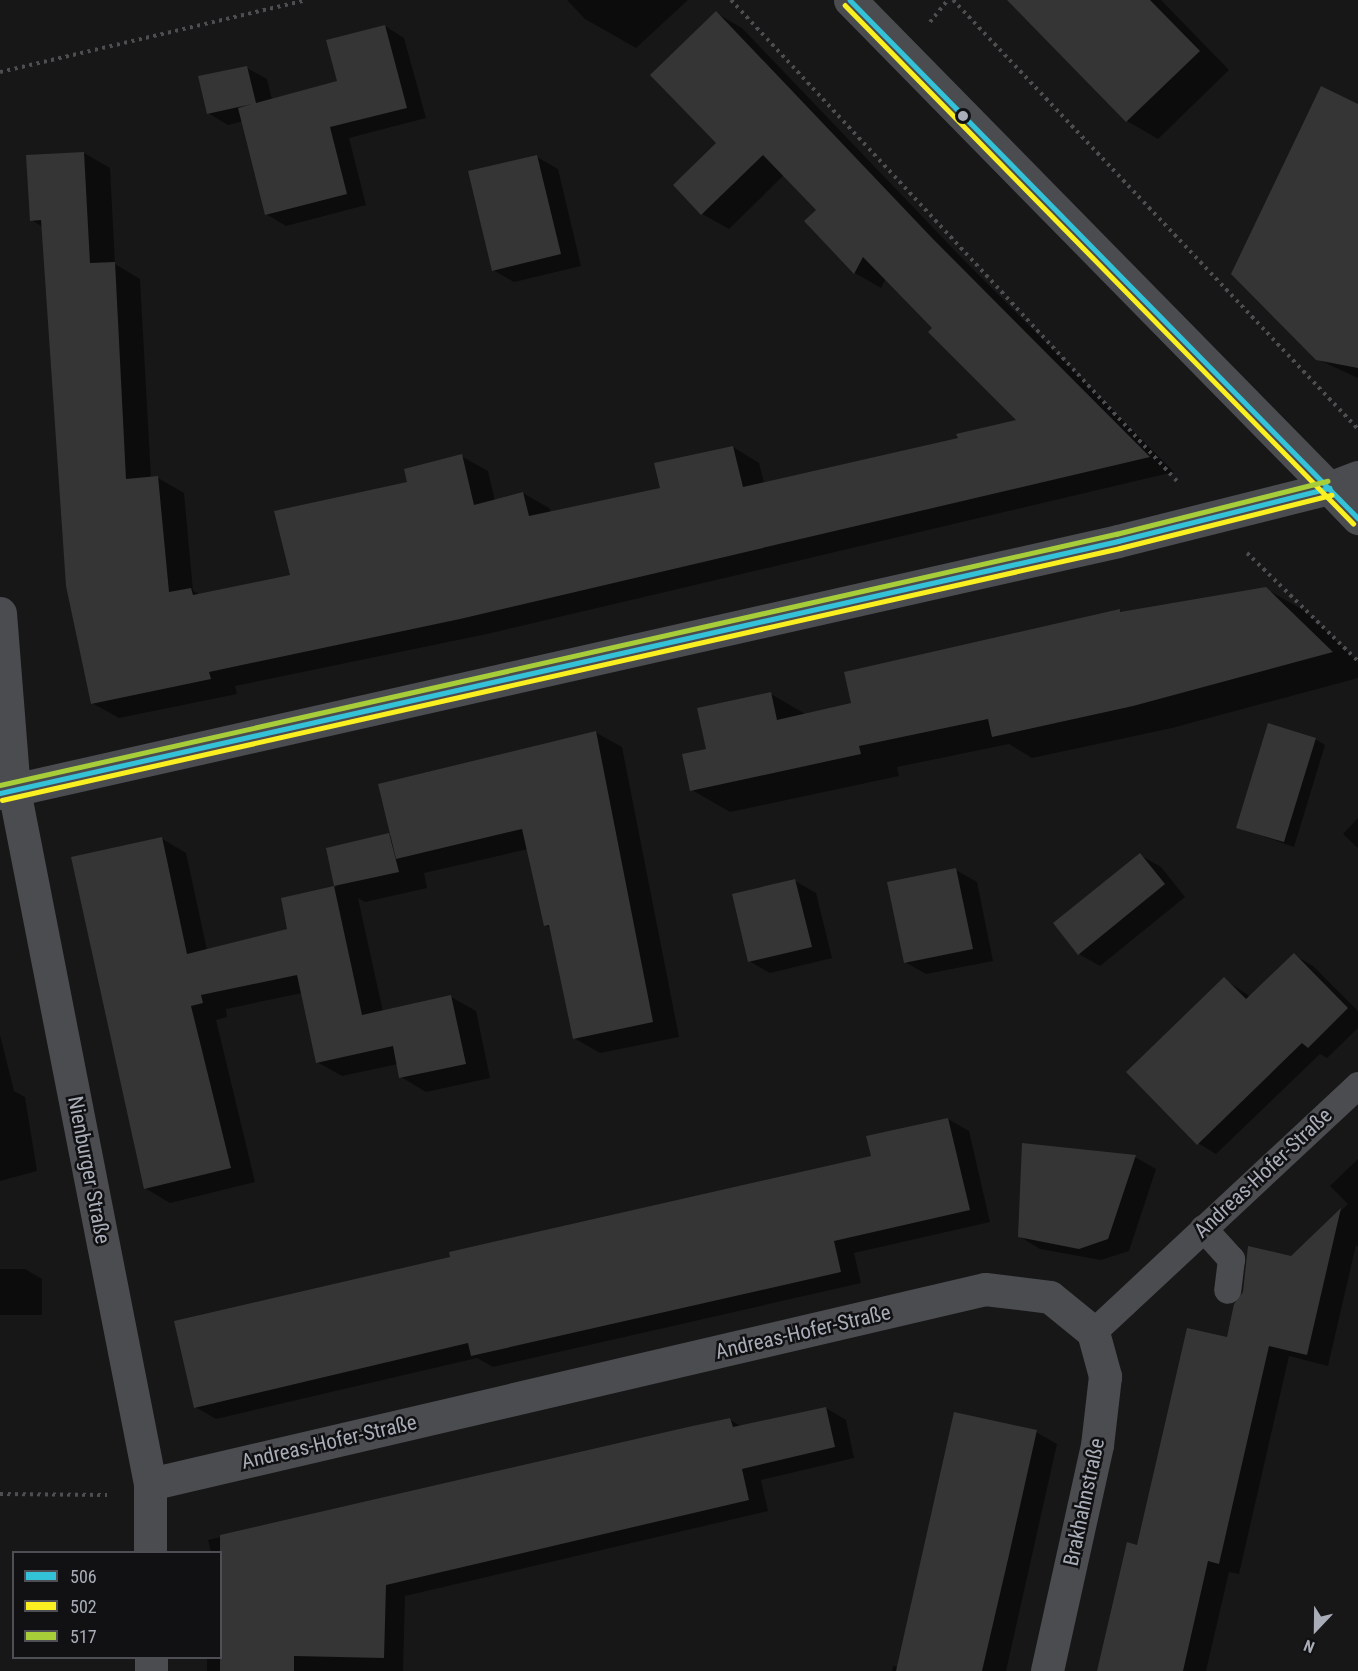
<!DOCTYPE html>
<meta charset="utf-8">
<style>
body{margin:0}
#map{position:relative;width:1358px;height:1671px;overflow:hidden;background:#171717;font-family:"Roboto Condensed",sans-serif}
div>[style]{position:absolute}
.shadow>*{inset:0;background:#0007}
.building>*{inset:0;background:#353536}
.path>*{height:4px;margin-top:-2px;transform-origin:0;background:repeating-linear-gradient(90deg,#4d4e52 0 3px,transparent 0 7.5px)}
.service>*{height:27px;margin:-13.5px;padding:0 13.5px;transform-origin:13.5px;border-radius:13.5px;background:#4b4c50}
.minor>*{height:33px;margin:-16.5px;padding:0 16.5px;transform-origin:16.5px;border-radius:16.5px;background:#4b4c50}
.tertiary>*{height:33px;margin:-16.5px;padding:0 16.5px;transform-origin:16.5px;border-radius:16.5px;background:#4b4c50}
.bus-1>*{height:4.5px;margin:-2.25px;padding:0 2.25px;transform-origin:2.25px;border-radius:2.25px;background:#34c2d8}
.bus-2>*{height:4.5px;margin:-2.25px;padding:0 2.25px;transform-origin:2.25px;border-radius:2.25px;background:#faef20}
.bus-3>*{height:4.5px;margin:-2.25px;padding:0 2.25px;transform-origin:2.25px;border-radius:2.25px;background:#a7ce39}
.dots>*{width:16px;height:16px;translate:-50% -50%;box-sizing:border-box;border:3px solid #111113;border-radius:50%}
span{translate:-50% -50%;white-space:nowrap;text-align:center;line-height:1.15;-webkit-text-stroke:5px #111113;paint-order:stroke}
.street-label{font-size:21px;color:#a8adb8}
.legend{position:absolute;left:12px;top:1551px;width:210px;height:108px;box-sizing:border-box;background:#111113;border:2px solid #4d4f55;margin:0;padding:8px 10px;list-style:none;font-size:18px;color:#a8adb8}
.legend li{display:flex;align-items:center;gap:12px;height:30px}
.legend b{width:30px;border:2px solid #4d4f55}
.north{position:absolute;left:1286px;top:1599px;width:60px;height:60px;-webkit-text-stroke:4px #111113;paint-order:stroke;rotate:202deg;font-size:16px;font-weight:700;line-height:24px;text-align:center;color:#a8adb8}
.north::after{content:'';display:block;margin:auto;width:21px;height:27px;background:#a8adb8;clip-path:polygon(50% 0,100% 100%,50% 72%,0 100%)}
</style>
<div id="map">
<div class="shadow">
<div style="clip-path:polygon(567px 0,688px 0,636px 48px,585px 19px)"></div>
<div style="clip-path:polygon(1009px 0,1161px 0,1229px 70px,1158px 139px,1127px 121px)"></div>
<div style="clip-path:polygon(716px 13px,742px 28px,960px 256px,1174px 472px,487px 634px,235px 686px,237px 694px,119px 718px,92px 703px,43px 227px,31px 220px,84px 153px,110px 168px,115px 264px,140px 279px,151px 478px,158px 478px,184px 493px,193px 591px,201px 595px,292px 576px,409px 483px,461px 456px,488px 471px,495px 501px,523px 493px,549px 508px,551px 513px,662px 489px,733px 447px,759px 463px,764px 483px,960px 439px,1019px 420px,886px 278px,881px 288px,855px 273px,806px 221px,818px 210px,784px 175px,729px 229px,702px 214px,675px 185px,718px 143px)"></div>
<div style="clip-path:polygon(385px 26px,404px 38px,426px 118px,349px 138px,366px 205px,286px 226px,266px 214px,243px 121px,228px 125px,208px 113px,247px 68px,267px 79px,272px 100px,339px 82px)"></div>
<div style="clip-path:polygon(1358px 105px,1358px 378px,1317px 359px)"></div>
<div style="clip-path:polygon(537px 157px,558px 169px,581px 266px,514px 282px,493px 270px)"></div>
<div style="clip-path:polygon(1266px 589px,1305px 611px,1358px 662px,1358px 678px,1172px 728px,1032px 758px,1009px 744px,897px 767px,899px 776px,730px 812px,692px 790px,708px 750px,771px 694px,807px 715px,853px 705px,1119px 611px,1124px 613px)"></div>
<div style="clip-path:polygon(595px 732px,622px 747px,679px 1037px,600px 1053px,574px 1038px,551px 928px,545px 925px,528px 849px,424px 873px,427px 888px,365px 902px,358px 898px,383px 1012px,451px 997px,476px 1011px,490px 1078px,426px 1092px,401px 1077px,398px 1064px,342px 1076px,317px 1062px,302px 993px,226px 1009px,227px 1017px,216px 1020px,255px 1182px,170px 1203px,145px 1188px,161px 838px,186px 853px,207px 950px,289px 930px,283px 899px,336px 887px,327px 849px,392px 836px)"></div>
<div style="clip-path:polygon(1315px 739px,1325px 745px,1294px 847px,1238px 827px)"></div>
<div style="clip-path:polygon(1358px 818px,1358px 848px,1343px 834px)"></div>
<div style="clip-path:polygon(1140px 855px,1161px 867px,1185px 897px,1100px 966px,1079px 954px)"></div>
<div style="clip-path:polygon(956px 870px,977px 882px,993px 961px,926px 974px,905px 962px)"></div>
<div style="clip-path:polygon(795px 881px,816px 893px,832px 958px,770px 973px,749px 961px)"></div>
<div style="clip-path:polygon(1294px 955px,1313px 966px,1358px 1011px,1358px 1028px,1327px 1058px,1320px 1054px,1216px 1154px,1198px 1143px,1224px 979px,1251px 997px)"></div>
<div style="clip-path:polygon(0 1035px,14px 1091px,25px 1097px,37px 1171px,0 1181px)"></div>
<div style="clip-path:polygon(948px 1119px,969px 1131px,990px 1222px,854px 1253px,861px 1283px,493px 1367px,477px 1358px,216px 1419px,195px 1407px,873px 1158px)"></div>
<div style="clip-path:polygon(1024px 1145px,1135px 1157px,1156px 1169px,1129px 1251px,1101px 1260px,1040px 1249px,1019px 1236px)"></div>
<div style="clip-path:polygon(1358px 1159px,1358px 1247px,1356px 1245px,1328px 1366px,1289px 1356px,1239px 1574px,1229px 1572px,1206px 1671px,1099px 1671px,1138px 1547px,1228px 1339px,1291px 1258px,1348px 1204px,1330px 1186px)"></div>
<div style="clip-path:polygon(0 1269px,25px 1269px,42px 1279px,42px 1315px,0 1315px)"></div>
<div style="clip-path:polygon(826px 1408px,846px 1420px,854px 1458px,761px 1480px,768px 1511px,405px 1596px,403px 1671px,207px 1671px,207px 1658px,220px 1658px,220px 1552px,211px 1552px,208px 1540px,688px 1429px,730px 1420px,742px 1427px)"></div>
<div style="clip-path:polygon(1036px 1432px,1057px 1444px,1006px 1671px,892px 1671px,893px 1666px,898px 1667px)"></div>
</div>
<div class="building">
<div style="clip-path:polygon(1007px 0,1150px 0,1200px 51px,1126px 122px)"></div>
<div style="clip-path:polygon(716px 11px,933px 239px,1150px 457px,460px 619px,209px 672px,211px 679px,91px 704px,66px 586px,41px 220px,30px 221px,26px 155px,84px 152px,90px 263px,115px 262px,126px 479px,158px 476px,169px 592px,191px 588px,193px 595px,290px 575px,274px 511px,407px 482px,404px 469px,462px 454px,474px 505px,523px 492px,529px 516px,660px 488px,654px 463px,733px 446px,743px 487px,958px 438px,956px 434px,1016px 420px,928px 332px,932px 328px,863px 257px,854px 274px,804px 221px,816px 210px,763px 155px,701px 215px,673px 185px,716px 143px,650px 75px)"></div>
<div style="clip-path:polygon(385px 25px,407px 108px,330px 127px,347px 194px,265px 215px,238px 108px,252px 104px,207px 114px,198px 76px,247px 66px,256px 103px,337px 81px,326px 40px)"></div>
<div style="clip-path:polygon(1321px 86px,1358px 104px,1358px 368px,1316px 360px,1231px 274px)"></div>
<div style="clip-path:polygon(537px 155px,561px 254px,492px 271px,468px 171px)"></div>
<div style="clip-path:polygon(1266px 587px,1333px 652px,1133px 706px,992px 737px,988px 719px,859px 746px,861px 754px,690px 791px,682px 754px,706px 749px,697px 708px,771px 692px,777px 720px,851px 703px,844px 672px,1120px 609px,1120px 612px)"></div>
<div style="clip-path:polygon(1268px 723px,1316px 738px,1284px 842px,1236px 828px)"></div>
<div style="clip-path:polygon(596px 731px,653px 1022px,573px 1039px,549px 925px,544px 926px,522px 829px,396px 859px,378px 784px)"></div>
<div style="clip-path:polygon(389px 833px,399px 872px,334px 886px,326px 848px)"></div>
<div style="clip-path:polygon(162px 837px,187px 954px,287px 929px,281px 898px,334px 886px,362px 1015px,451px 995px,466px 1064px,399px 1078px,393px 1046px,316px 1063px,297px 975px,201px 995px,203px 1003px,191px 1006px,231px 1168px,144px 1189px,71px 857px)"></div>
<div style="clip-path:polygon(1140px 853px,1165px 884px,1078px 955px,1053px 923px)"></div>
<div style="clip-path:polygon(956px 868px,973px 949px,904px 963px,887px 882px)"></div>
<div style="clip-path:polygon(795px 879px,812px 947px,748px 962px,732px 894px)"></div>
<div style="clip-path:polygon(1294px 953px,1348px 1008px,1308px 1048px,1302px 1043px,1197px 1145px,1126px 1072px,1224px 977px,1246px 999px)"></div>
<div style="clip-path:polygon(948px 1118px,970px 1210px,834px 1241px,841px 1272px,471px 1356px,468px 1343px,194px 1408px,174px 1321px,450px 1257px,449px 1252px,871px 1156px,866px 1136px)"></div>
<div style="clip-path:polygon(1022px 1143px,1136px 1155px,1108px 1239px,1079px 1249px,1018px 1237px)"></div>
<div style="clip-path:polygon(1341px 1208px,1307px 1355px,1269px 1346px,1219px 1564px,1208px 1561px,1183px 1671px,1097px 1671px,1127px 1542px,1137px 1545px,1187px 1328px,1227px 1337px,1234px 1304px,1243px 1292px,1248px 1246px,1291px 1256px)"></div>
<div style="clip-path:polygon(826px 1407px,835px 1447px,742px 1469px,749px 1500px,386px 1585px,384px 1658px,294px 1656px,294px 1671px,220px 1671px,220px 1535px,688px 1427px,730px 1418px,733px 1427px)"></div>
<div style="clip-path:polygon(954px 1412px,1037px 1430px,1009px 1555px,982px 1671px,896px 1671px)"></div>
</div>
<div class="path">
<div style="left:731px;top:0;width:656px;rotate:47.16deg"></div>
<div style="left:953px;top:0;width:590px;rotate:46.65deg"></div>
<div style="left:930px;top:22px;width:28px;rotate:-51deg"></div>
<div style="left:0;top:72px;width:314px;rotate:-13.2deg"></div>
<div style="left:1247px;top:553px;width:155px;rotate:44.2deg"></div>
<div style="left:0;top:1494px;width:107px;rotate:0.5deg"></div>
</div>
<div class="service">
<div style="left:1203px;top:1228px;width:42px;rotate:47.9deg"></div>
<div style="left:1231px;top:1259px;width:31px;rotate:97deg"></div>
<div style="left:1093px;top:1332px;width:362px;rotate:-43deg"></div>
</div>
<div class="minor">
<div style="left:850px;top:0;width:684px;rotate:45.53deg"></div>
<div style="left:1329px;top:488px;width:31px;rotate:-21deg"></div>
<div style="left:0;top:613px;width:178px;rotate:85.5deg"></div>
<div style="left:14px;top:790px;width:707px;rotate:78.91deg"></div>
<div style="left:150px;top:1484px;width:68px;rotate:90deg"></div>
<div style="left:150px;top:1484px;width:857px;rotate:-13.14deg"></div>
<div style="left:985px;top:1289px;width:65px;rotate:7deg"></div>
<div style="left:1050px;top:1297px;width:55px;rotate:39.1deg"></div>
<div style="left:1093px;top:1332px;width:46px;rotate:74.7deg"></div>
<div style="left:1105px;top:1376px;width:69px;rotate:96.6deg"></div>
<div style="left:1097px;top:1445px;width:231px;rotate:102.5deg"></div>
<div style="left:151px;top:1658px;width:13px;rotate:90deg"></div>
</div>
<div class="tertiary">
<div style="left:0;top:793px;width:1146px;rotate:-12.7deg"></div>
<div style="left:1118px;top:541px;width:218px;rotate:-14.1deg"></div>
<div style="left:1329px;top:488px;width:42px;rotate:46deg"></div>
</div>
<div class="bus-1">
<div style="left:850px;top:0;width:726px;rotate:45.56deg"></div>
<div style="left:0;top:793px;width:1146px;rotate:-12.7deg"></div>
<div style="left:1118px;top:541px;width:218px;rotate:-14.1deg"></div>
</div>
<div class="bus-2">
<div style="left:845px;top:5px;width:726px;rotate:45.56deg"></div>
<div style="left:2px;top:800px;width:1146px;rotate:-12.7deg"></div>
<div style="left:1120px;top:548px;width:218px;rotate:-14.1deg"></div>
</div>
<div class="bus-3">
<div style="left:0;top:785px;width:1144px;rotate:-12.68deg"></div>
<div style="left:1116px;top:534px;width:218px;rotate:-14.1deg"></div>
</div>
<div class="dots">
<div style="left:963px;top:116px;background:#a8adb8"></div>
</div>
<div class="street-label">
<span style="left:89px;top:1170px;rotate:79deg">Nienburger Straße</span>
<span style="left:1263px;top:1173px;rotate:-43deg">Andreas-Hofer-Straße</span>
<span style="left:803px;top:1332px;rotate:-13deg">Andreas-Hofer-Straße</span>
<span style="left:329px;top:1442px;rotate:-13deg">Andreas-Hofer-Straße</span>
<span style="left:1084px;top:1502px;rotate:-78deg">Brakhahnstraße</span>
</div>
<ul class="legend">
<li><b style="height:8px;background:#34c2d8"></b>506</li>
<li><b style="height:8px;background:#faef20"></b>502</li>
<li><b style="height:8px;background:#a7ce39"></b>517</li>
</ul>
<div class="north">N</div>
</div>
